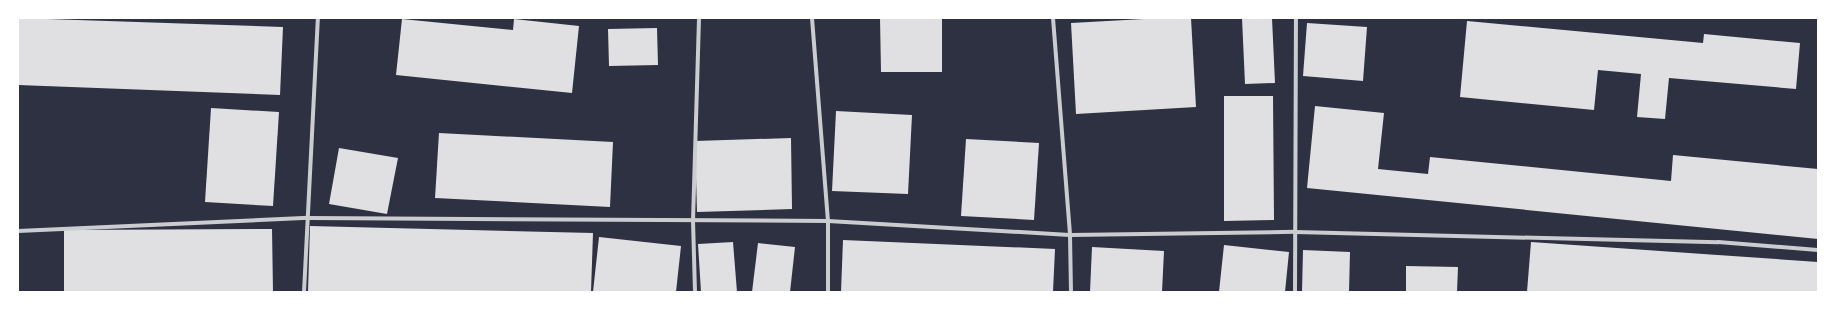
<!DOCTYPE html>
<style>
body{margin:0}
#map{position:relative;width:1836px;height:310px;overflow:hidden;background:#2d3142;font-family:"Space Grotesk",sans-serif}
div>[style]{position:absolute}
.building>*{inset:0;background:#e0e0e3}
.minor>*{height:4px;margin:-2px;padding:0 2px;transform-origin:2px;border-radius:2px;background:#caccd0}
span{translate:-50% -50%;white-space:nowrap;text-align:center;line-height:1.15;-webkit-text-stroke:4px #fff;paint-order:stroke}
.frame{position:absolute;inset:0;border:19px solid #fff;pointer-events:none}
</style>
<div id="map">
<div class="building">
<div style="clip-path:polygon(18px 18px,283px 27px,280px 95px,18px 85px)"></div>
<div style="clip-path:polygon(880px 18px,942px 18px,942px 72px,881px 72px)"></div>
<div style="clip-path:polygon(1162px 18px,1191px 18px,1196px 107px,1076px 114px,1071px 23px)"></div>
<div style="clip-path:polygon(1242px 18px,1272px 18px,1275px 83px,1245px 84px)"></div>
<div style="clip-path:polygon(402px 19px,513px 30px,514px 19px,579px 26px,572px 93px,396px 75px)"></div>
<div style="clip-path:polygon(1467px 21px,1703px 43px,1704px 34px,1800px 43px,1796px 89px,1669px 78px,1665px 119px,1637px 117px,1641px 74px,1598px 70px,1594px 110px,1460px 97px)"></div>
<div style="clip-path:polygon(1307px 23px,1367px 27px,1363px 81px,1303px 76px)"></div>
<div style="clip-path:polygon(657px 28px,658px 65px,609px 66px,608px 29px)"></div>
<div style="clip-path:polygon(1224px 96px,1273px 96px,1274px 220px,1224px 221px)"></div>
<div style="clip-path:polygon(1315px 106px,1384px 113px,1378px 169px,1428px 174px,1430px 157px,1671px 181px,1673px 155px,1818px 169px,1818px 239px,1307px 188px)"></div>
<div style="clip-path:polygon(211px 108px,279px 112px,273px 206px,205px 202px)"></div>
<div style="clip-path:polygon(836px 111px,912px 115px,908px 194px,832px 191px)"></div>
<div style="clip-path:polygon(439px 133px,613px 142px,610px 207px,435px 198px)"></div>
<div style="clip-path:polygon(791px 138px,792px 209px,697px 212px,695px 141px)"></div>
<div style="clip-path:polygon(966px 139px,1039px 143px,1034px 220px,961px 216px)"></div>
<div style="clip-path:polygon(339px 148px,398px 158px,387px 214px,329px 204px)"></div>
<div style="clip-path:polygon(310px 226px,593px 233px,591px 292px,308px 292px)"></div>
<div style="clip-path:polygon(272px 229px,273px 292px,64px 292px,64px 230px)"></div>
<div style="clip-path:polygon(599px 237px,681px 246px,676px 292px,593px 292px)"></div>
<div style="clip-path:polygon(843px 240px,1055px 249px,1053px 292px,841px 292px)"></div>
<div style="clip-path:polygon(733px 242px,737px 292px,701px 292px,698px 244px)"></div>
<div style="clip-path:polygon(1531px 242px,1818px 262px,1818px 292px,1527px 292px)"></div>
<div style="clip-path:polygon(758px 243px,795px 247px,790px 292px,752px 292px)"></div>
<div style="clip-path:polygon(1224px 245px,1289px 252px,1285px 292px,1219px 292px)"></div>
<div style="clip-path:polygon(1092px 247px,1164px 251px,1162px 292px,1090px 292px)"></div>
<div style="clip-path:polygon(1303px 250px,1350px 252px,1349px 292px,1302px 292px)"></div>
<div style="clip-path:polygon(1406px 266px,1458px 267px,1457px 292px,1406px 292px)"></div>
</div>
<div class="minor">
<div style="left:812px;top:18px;width:204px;rotate:85.5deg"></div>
<div style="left:828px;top:221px;width:71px;rotate:90deg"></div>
<div style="left:1053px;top:18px;width:218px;rotate:85.5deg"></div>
<div style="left:1070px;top:235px;width:57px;rotate:89deg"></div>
<div style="left:18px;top:231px;width:291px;rotate:-2.6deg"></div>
<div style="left:309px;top:218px;width:519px;rotate:0.33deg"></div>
<div style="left:828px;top:221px;width:242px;rotate:3.3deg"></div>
<div style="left:1070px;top:235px;width:225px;rotate:-0.8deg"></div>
<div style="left:1295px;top:232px;width:423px;rotate:1.4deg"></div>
<div style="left:1718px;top:242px;width:100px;rotate:4.6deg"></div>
<div style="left:304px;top:292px;width:274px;rotate:-87.1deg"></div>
<div style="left:695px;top:292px;width:71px;rotate:-91.6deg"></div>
<div style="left:693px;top:221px;width:203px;rotate:-88.3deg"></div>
<div style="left:1295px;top:292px;width:274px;rotate:-89.8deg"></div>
</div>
<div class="frame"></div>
</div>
